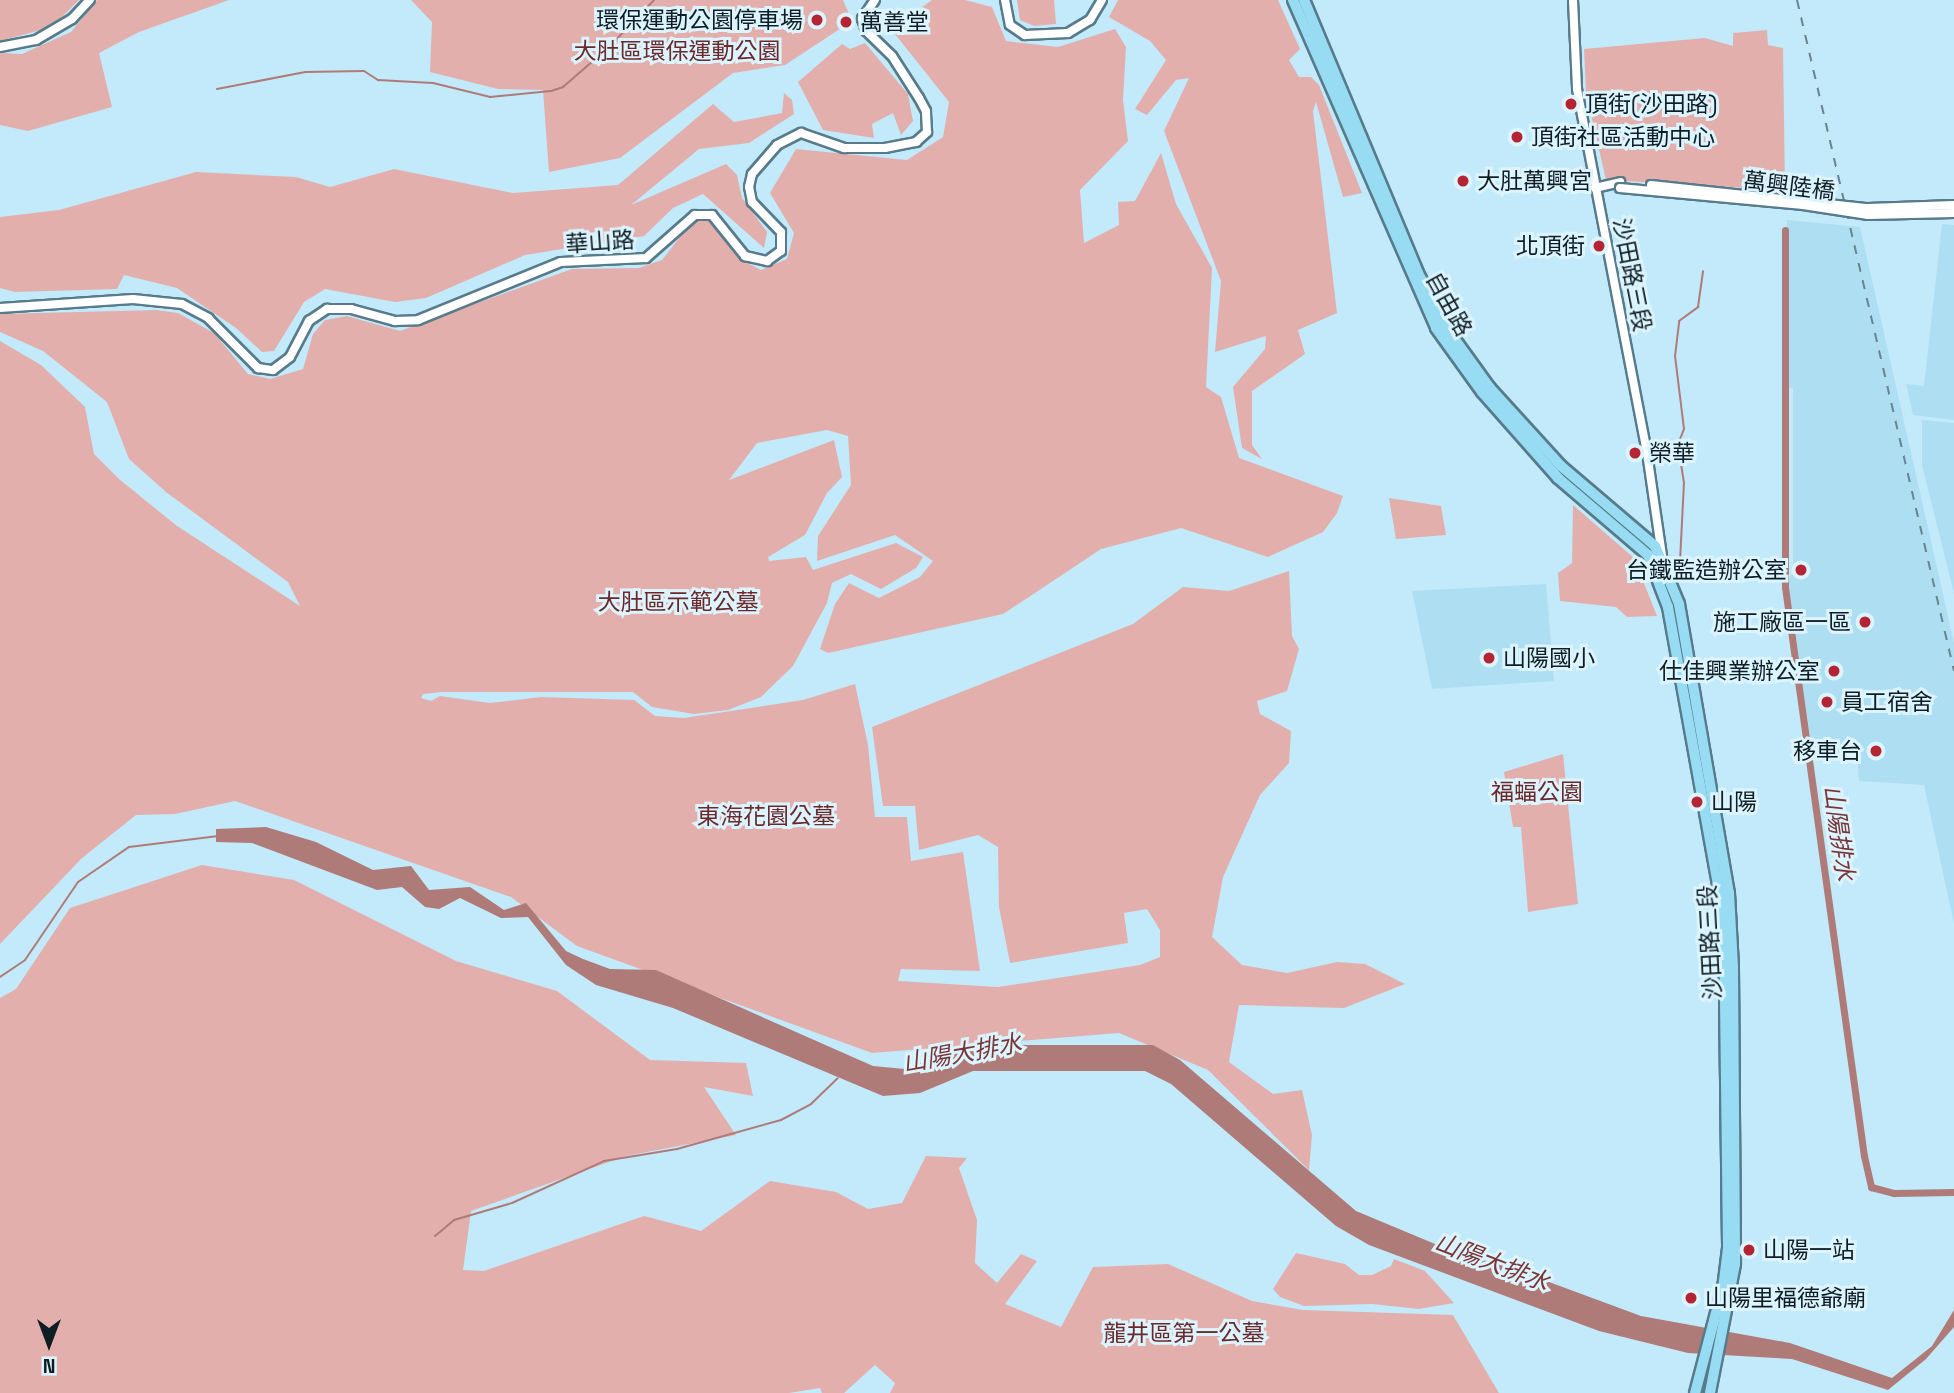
<!DOCTYPE html>
<meta charset="utf-8">
<style>
body{margin:0}
#map{position:relative;width:1954px;height:1393px;overflow:hidden;background:#c2eafa;font-family:"Space Grotesk","Noto Sans TC",sans-serif}
div>[style]{position:absolute}
.built>*{inset:0;background:#aedef2}
.green>*{inset:0;background:#e3afad}
.water>*{inset:0;background:#af7b79}
.stream>*{height:2px;margin:-1px;padding:0 1px;transform-origin:1px;border-radius:1px;background:#af7b79}
.canal>*{height:7px;margin:-3.5px;padding:0 3.5px;transform-origin:3.5px;border-radius:3.5px;background:#af7b79}
.roads{filter:drop-shadow(2px 0 #577b8a) drop-shadow(-2px 0 #577b8a) drop-shadow(0 2px #577b8a) drop-shadow(0 -2px #577b8a)}
.tertiary>*{height:8px;margin:-4px;padding:0 4px;transform-origin:4px;border-radius:4px;background:#fff}
.primary>*{height:10px;margin:-5px;padding:0 5px;transform-origin:5px;border-radius:5px;background:#97dcf3}
.rail>*{height:2px;margin-top:-1px;transform-origin:0;background:repeating-linear-gradient(90deg,#69848f 0 9px,transparent 0 18px)}
.bridges{filter:drop-shadow(2px 0 #577b8a) drop-shadow(-2px 0 #577b8a) drop-shadow(0 2px #577b8a) drop-shadow(0 -2px #577b8a)}
.tertiary-bridge>*{height:8px;margin:-4px;padding:0 4px;transform-origin:4px;border-radius:4px;background:#fff}
.dots>*{width:19px;height:19px;translate:-50% -50%;box-sizing:border-box;border:4px solid #dcf4fe;border-radius:50%}
span{translate:-50% -50%;white-space:nowrap;text-align:center;line-height:1.15;-webkit-text-stroke:6px #dcf4fe;paint-order:stroke}
.poi-label{font-size:23px;color:#0f1e24}
.right{translate:-100% -50%;text-align:right}
.left{translate:0 -50%;text-align:left}
.park-label{font-size:23px;color:#6c292b}
.street-label{font-size:23px;color:#0f1e24}
.water-label{font-size:24px;color:#7a3637;font-style:italic}
.north{position:absolute;left:14px;top:1309px;width:70px;height:70px;-webkit-text-stroke:5px #dcf4fe;paint-order:stroke;rotate:180deg;font-size:19px;font-weight:700;line-height:28px;text-align:center;color:#0f1e24}
.north::after{content:'';display:block;margin:auto;width:24px;height:32px;background:#0f1e24;clip-path:polygon(50% 0,100% 100%,50% 72%,0 100%)}
</style>
<div id="map">
<div class="built">
<div style="clip-path:polygon(1787px 220px,1860px 227px,1954px 643px,1954px 924px,1924px 785px,1859px 781px,1857px 754px,1812px 751px,1788px 579px,1793px 573px,1793px 389px,1785px 385px)"></div>
<div style="clip-path:polygon(1942px 224px,1954px 225px,1954px 420px,1913px 415px,1906px 384px,1924px 386px)"></div>
<div style="clip-path:polygon(1922px 420px,1954px 423px,1954px 594px,1922px 465px)"></div>
<div style="clip-path:polygon(1546px 584px,1554px 681px,1432px 689px,1412px 591px)"></div>
</div>
<div class="green">
<div style="clip-path:polygon(0 0,79px 0,52px 27px,0 41px)"></div>
<div style="clip-path:polygon(97px 0,229px 0,139px 32px,99px 53px,112px 107px,28px 131px,0 125px,0 53px,22px 54px,71px 32px)"></div>
<div style="clip-path:polygon(411px 0,843px 0,852px 21px,785px 65px,733px 73px,620px 158px,549px 172px,543px 90px,498px 89px,430px 72px,432px 22px)"></div>
<div style="clip-path:polygon(932px 0,965px 0,992px 7px,1006px 41px,1058px 47px,1115px 29px,1126px 47px,1123px 100px,1128px 141px,1080px 190px,1084px 243px,1119px 225px,1118px 202px,1135px 201px,1161px 153px,1176px 204px,1212px 268px,1206px 387px,1221px 397px,1239px 458px,1343px 496px,1337px 513px,1323px 532px,1268px 557px,1181px 528px,1101px 549px,1003px 614px,828px 653px,820px 649px,835px 604px,849px 583px,879px 598px,920px 577px,933px 561px,895px 535px,817px 561px,818px 536px,851px 485px,848px 436px,827px 430px,757px 443px,729px 480px,834px 440px,842px 477px,827px 493px,805px 535px,768px 557px,769px 561px,806px 557px,813px 570px,896px 543px,923px 557px,916px 568px,881px 589px,851px 574px,832px 583px,827px 603px,793px 666px,761px 697px,728px 710px,694px 714px,652px 707px,633px 692px,442px 692px,423px 694px,421px 698px,431px 701px,440px 696px,490px 703px,541px 697px,634px 700px,655px 716px,684px 718px,803px 700px,855px 684px,868px 745px,875px 817px,907px 817px,911px 861px,963px 852px,980px 971px,901px 969px,898px 981px,998px 987px,1032px 982px,1140px 965px,1160px 957px,1160px 930px,1147px 909px,1124px 913px,1128px 943px,1010px 963px,999px 907px,998px 847px,978px 835px,919px 850px,915px 806px,883px 806px,872px 727px,1133px 624px,1183px 587px,1229px 591px,1289px 571px,1292px 636px,1299px 649px,1287px 691px,1257px 701px,1260px 714px,1291px 731px,1289px 763px,1260px 795px,1223px 877px,1212px 937px,1242px 965px,1287px 973px,1337px 962px,1365px 964px,1405px 984px,1344px 1008px,1239px 1005px,1229px 1062px,1273px 1094px,1302px 1090px,1312px 1135px,1309px 1170px,1208px 1070px,1119px 1033px,872px 1053px,577px 946px,511px 897px,235px 801px,175px 814px,136px 815px,82px 858px,0 944px,0 341px,41px 365px,85px 407px,94px 454px,119px 479px,177px 526px,300px 606px,288px 582px,166px 492px,129px 459px,107px 402px,43px 351px,0 332px,0 314px,156px 310px,178px 313px,214px 333px,248px 374px,270px 379px,303px 369px,313px 334px,325px 320px,347px 316px,400px 331px,572px 269px,639px 268px,662px 260px,691px 223px,705px 218px,721px 227px,740px 259px,761px 270px,787px 259px,794px 233px,770px 193px,796px 149px,907px 160px,943px 137px,949px 102px,891px 29px)"></div>
<div style="clip-path:polygon(1017px 0,1054px 0,1056px 24px,1034px 26px,1020px 20px)"></div>
<div style="clip-path:polygon(1118px 0,1278px 0,1300px 49px,1289px 60px,1299px 77px,1311px 77px,1319px 85px,1362px 193px,1343px 197px,1316px 102px,1313px 111px,1337px 313px,1298px 330px,1305px 354px,1252px 391px,1252px 445px,1262px 459px,1242px 448px,1233px 387px,1265px 349px,1266px 336px,1215px 352px,1221px 281px,1164px 131px,1189px 78px,1176px 80px,1147px 115px,1135px 109px,1166px 60px,1150px 41px,1109px 17px)"></div>
<div style="clip-path:polygon(1767px 30px,1768px 45px,1783px 48px,1785px 190px,1606px 180px,1586px 93px,1584px 49px,1705px 38px,1733px 46px,1733px 33px)"></div>
<div style="clip-path:polygon(865px 43px,908px 94px,913px 121px,901px 135px,893px 113px,872px 124px,874px 138px,823px 130px,798px 82px,842px 44px,850px 49px)"></div>
<div style="clip-path:polygon(784px 93px,792px 100px,794px 114px,749px 143px,699px 149px,631px 205px,726px 164px,737px 175px,742px 198px,767px 232px,764px 248px,703px 194px,673px 208px,644px 236px,525px 255px,426px 298px,395px 302px,325px 289px,304px 302px,274px 351px,262px 352px,236px 328px,177px 288px,124px 275px,117px 289px,15px 292px,0 288px,0 217px,59px 210px,196px 172px,296px 177px,330px 187px,394px 169px,513px 193px,618px 185px,713px 104px,734px 122px,782px 113px)"></div>
<div style="clip-path:polygon(1389px 498px,1441px 506px,1446px 535px,1396px 539px)"></div>
<div style="clip-path:polygon(1573px 505px,1634px 558px,1657px 616px,1627px 617px,1616px 607px,1560px 601px,1558px 573px,1572px 563px)"></div>
<div style="clip-path:polygon(1563px 754px,1578px 904px,1528px 912px,1521px 827px,1513px 827px,1504px 772px)"></div>
<div style="clip-path:polygon(202px 865px,294px 880px,456px 961px,557px 991px,650px 1060px,746px 1063px,753px 1096px,704px 1087px,736px 1135px,626px 1156px,471px 1211px,463px 1270px,484px 1271px,644px 1216px,701px 1231px,770px 1181px,836px 1192px,868px 1209px,902px 1203px,926px 1156px,967px 1158px,959px 1168px,977px 1220px,975px 1263px,997px 1283px,1021px 1254px,1037px 1261px,1005px 1304px,1061px 1327px,1093px 1267px,1168px 1264px,1252px 1301px,1303px 1310px,1453px 1315px,1499px 1393px,890px 1393px,895px 1383px,875px 1365px,844px 1393px,822px 1393px,820px 1388px,789px 1393px,0 1393px,0 998px,16px 989px,70px 908px)"></div>
<div style="clip-path:polygon(1296px 1253px,1345px 1264px,1359px 1275px,1372px 1275px,1391px 1266px,1394px 1259px,1425px 1271px,1454px 1303px,1419px 1309px,1372px 1304px,1304px 1306px,1280px 1297px,1273px 1289px)"></div>
</div>
<div class="water">
<div style="clip-path:polygon(266px 827px,316px 842px,373px 870px,411px 866px,429px 890px,470px 887px,504px 910px,526px 903px,566px 951px,583px 959px,610px 969px,656px 970px,873px 1066px,905px 1069px,965px 1046px,986px 1045px,1153px 1045px,1180px 1060px,1356px 1211px,1459px 1254px,1506px 1266px,1641px 1316px,1790px 1343px,1892px 1378px,1932px 1346px,1954px 1310px,1954px 1327px,1926px 1359px,1888px 1390px,1792px 1359px,1688px 1353px,1599px 1331px,1369px 1245px,1336px 1226px,1171px 1084px,1145px 1071px,973px 1071px,920px 1093px,883px 1096px,673px 1008px,596px 985px,566px 965px,528px 917px,501px 918px,460px 898px,439px 909px,425px 907px,402px 887px,377px 890px,252px 843px,216px 842px,216px 829px)"></div>
</div>
<div class="stream">
<div style="left:217px;top:89px;width:90px;rotate:-10.9deg"></div>
<div style="left:305px;top:72px;width:59px;rotate:-1deg"></div>
<div style="left:364px;top:71px;width:17px;rotate:33deg"></div>
<div style="left:378px;top:80px;width:55px;rotate:3.1deg"></div>
<div style="left:433px;top:83px;width:59px;rotate:13.8deg"></div>
<div style="left:490px;top:97px;width:61px;rotate:-5.6deg"></div>
<div style="left:551px;top:91px;width:13px;rotate:-18deg"></div>
<div style="left:563px;top:87px;width:61px;rotate:-41deg"></div>
<div style="left:609px;top:47px;width:65px;rotate:-46.2deg"></div>
<div style="left:1679px;top:581px;width:98px;rotate:-87.1deg"></div>
<div style="left:1684px;top:483px;width:39px;rotate:-99deg"></div>
<div style="left:1678px;top:444px;width:16px;rotate:-68deg"></div>
<div style="left:1684px;top:429px;width:74px;rotate:-97deg"></div>
<div style="left:1675px;top:356px;width:35px;rotate:-83deg"></div>
<div style="left:1679px;top:321px;width:24px;rotate:-36deg"></div>
<div style="left:1698px;top:307px;width:36px;rotate:-82deg"></div>
<div style="left:0;top:977px;width:30px;rotate:-34deg"></div>
<div style="left:25px;top:960px;width:94px;rotate:-55.8deg"></div>
<div style="left:78px;top:882px;width:62px;rotate:-34.5deg"></div>
<div style="left:129px;top:847px;width:90px;rotate:-7deg"></div>
<div style="left:435px;top:1236px;width:25px;rotate:-40deg"></div>
<div style="left:454px;top:1220px;width:60px;rotate:-16.3deg"></div>
<div style="left:512px;top:1203px;width:101px;rotate:-24.5deg"></div>
<div style="left:604px;top:1161px;width:74px;rotate:-9.3deg"></div>
<div style="left:677px;top:1149px;width:108px;rotate:-15.6deg"></div>
<div style="left:781px;top:1120px;width:34px;rotate:-28deg"></div>
<div style="left:811px;top:1104px;width:37px;rotate:-44deg"></div>
</div>
<div class="canal">
<div style="left:1785px;top:230px;width:357px;rotate:90deg"></div>
<div style="left:1785px;top:587px;width:574px;rotate:82.1deg"></div>
<div style="left:1864px;top:1156px;width:32px;rotate:77deg"></div>
<div style="left:1871px;top:1187px;width:24px;rotate:15deg"></div>
<div style="left:1894px;top:1193px;width:60px;rotate:-1deg"></div>
</div>
<div class="roads">
<div class="tertiary">
<div style="left:1005px;top:0;width:25px;rotate:79deg"></div>
<div style="left:1010px;top:25px;width:18px;rotate:34deg"></div>
<div style="left:1025px;top:35px;width:43px;rotate:-2.7deg"></div>
<div style="left:1068px;top:33px;width:26px;rotate:-31deg"></div>
<div style="left:1090px;top:20px;width:23px;rotate:-59deg"></div>
<div style="left:1573px;top:0;width:89px;rotate:87.4deg"></div>
<div style="left:1577px;top:89px;width:364px;rotate:79.1deg"></div>
<div style="left:1646px;top:446px;width:111px;rotate:81.7deg"></div>
<div style="left:0;top:47px;width:37px;rotate:-11deg"></div>
<div style="left:36px;top:40px;width:42px;rotate:-30.3deg"></div>
<div style="left:72px;top:19px;width:26px;rotate:-47deg"></div>
<div style="left:1595px;top:188px;width:26px;rotate:-13deg"></div>
<div style="left:0;top:308px;width:133px;rotate:-3.9deg"></div>
<div style="left:133px;top:299px;width:49px;rotate:5.8deg"></div>
<div style="left:182px;top:304px;width:30px;rotate:28deg"></div>
<div style="left:208px;top:318px;width:71px;rotate:45deg"></div>
<div style="left:258px;top:368px;width:15px;rotate:8deg"></div>
<div style="left:273px;top:370px;width:21px;rotate:-37deg"></div>
<div style="left:290px;top:357px;width:41px;rotate:-62.2deg"></div>
<div style="left:309px;top:321px;width:22px;rotate:-34deg"></div>
<div style="left:327px;top:309px;width:24px"></div>
<div style="left:351px;top:309px;width:46px;rotate:15.3deg"></div>
<div style="left:395px;top:321px;width:23px;rotate:-2deg"></div>
<div style="left:418px;top:320px;width:154px;rotate:-22.1deg"></div>
<div style="left:561px;top:262px;width:85px;rotate:-2.7deg"></div>
<div style="left:646px;top:258px;width:65px;rotate:-41.3deg"></div>
<div style="left:695px;top:215px;width:17px"></div>
<div style="left:712px;top:215px;width:53px;rotate:51.2deg"></div>
<div style="left:745px;top:256px;width:23px;rotate:13deg"></div>
<div style="left:767px;top:261px;width:17px;rotate:-36deg"></div>
<div style="left:781px;top:251px;width:19px;rotate:-90deg"></div>
<div style="left:781px;top:232px;width:42px;rotate:-134deg"></div>
<div style="left:752px;top:202px;width:15px;rotate:-101deg"></div>
<div style="left:749px;top:187px;width:13px;rotate:-77deg"></div>
<div style="left:752px;top:174px;width:38px;rotate:-49deg"></div>
<div style="left:777px;top:145px;width:27px;rotate:-27deg"></div>
<div style="left:801px;top:133px;width:46px;rotate:19.2deg"></div>
<div style="left:844px;top:148px;width:41px"></div>
<div style="left:885px;top:148px;width:32px;rotate:-11deg"></div>
<div style="left:916px;top:142px;width:15px;rotate:-42deg"></div>
<div style="left:927px;top:132px;width:21px;rotate:-93deg"></div>
<div style="left:926px;top:111px;width:15px;rotate:-118deg"></div>
<div style="left:919px;top:98px;width:50px;rotate:-122.7deg"></div>
<div style="left:892px;top:56px;width:36px;rotate:-136deg"></div>
<div style="left:866px;top:31px;width:13px;rotate:-108deg"></div>
<div style="left:862px;top:19px;width:23px;rotate:-56deg"></div>
</div>
<div class="primary">
<div style="left:1293px;top:0;width:358px;rotate:66.4deg"></div>
<div style="left:1436px;top:328px;width:79px;rotate:54.3deg"></div>
<div style="left:1482px;top:392px;width:115px;rotate:48.5deg"></div>
<div style="left:1558px;top:478px;width:118px;rotate:40.5deg"></div>
<div style="left:1648px;top:555px;width:56px;rotate:69deg"></div>
<div style="left:1668px;top:607px;width:316px;rotate:79.8deg"></div>
<div style="left:1724px;top:918px;width:330px;rotate:89.3deg"></div>
<div style="left:1728px;top:1248px;width:34px;rotate:97deg"></div>
<div style="left:1724px;top:1282px;width:115px;rotate:104.6deg"></div>
<div style="left:1304px;top:0;width:296px;rotate:67.3deg"></div>
<div style="left:1418px;top:273px;width:64px;rotate:62.2deg"></div>
<div style="left:1448px;top:330px;width:72px;rotate:54.1deg"></div>
<div style="left:1490px;top:388px;width:105px;rotate:47.7deg"></div>
<div style="left:1561px;top:466px;width:123px;rotate:40.4deg"></div>
<div style="left:1655px;top:546px;width:63px;rotate:67.5deg"></div>
<div style="left:1679px;top:604px;width:293px;rotate:80.2deg"></div>
<div style="left:1729px;top:893px;width:75px;rotate:86.9deg"></div>
<div style="left:1733px;top:968px;width:296px;rotate:89.6deg"></div>
<div style="left:1735px;top:1264px;width:131px;rotate:101deg"></div>
</div>
</div>
<div class="rail">
<div style="left:1797px;top:0;width:689px;rotate:76.83deg"></div>
</div>
<div class="bridges">
<div class="tertiary-bridge">
<div style="left:1651px;top:185px;width:218px;rotate:6.1deg"></div>
<div style="left:1868px;top:208px;width:86px;rotate:-2deg"></div>
<div style="left:1620px;top:188px;width:184px;rotate:5.3deg"></div>
<div style="left:1803px;top:205px;width:66px;rotate:8.7deg"></div>
<div style="left:1868px;top:215px;width:86px;rotate:-1.3deg"></div>
</div>
</div>
<div class="dots">
<div style="left:817px;top:20px;background:#b52433"></div>
<div style="left:846px;top:22px;background:#b52433"></div>
<div style="left:1571px;top:104px;background:#b52433"></div>
<div style="left:1517px;top:137px;background:#b52433"></div>
<div style="left:1463px;top:181px;background:#b52433"></div>
<div style="left:1599px;top:246px;background:#b52433"></div>
<div style="left:1635px;top:453px;background:#b52433"></div>
<div style="left:1801px;top:570px;background:#b52433"></div>
<div style="left:1865px;top:622px;background:#b52433"></div>
<div style="left:1489px;top:658px;background:#b52433"></div>
<div style="left:1834px;top:671px;background:#b52433"></div>
<div style="left:1827px;top:702px;background:#b52433"></div>
<div style="left:1876px;top:751px;background:#b52433"></div>
<div style="left:1697px;top:802px;background:#b52433"></div>
<div style="left:1749px;top:1250px;background:#b52433"></div>
<div style="left:1691px;top:1298px;background:#b52433"></div>
</div>
<div class="poi-label">
<span class="right" style="left:803px;top:20px">環保運動公園停車場</span>
<span class="left" style="left:860px;top:22px">萬善堂</span>
<span class="left" style="left:1585px;top:104px">頂街(沙田路)</span>
<span class="left" style="left:1531px;top:137px">頂街社區活動中心</span>
<span class="left" style="left:1477px;top:181px">大肚萬興宮</span>
<span class="right" style="left:1585px;top:246px">北頂街</span>
<span class="left" style="left:1649px;top:453px">榮華</span>
<span class="right" style="left:1787px;top:570px">台鐵監造辦公室</span>
<span class="right" style="left:1851px;top:622px">施工廠區一區</span>
<span class="left" style="left:1503px;top:658px">山陽國小</span>
<span class="right" style="left:1820px;top:671px">仕佳興業辦公室</span>
<span class="left" style="left:1841px;top:702px">員工宿舍</span>
<span class="right" style="left:1862px;top:751px">移車台</span>
<span class="left" style="left:1711px;top:802px">山陽</span>
<span class="left" style="left:1763px;top:1250px">山陽一站</span>
<span class="left" style="left:1705px;top:1298px">山陽里福德爺廟</span>
</div>
<div class="park-label">
<span style="left:677px;top:51px">大肚區環保運動公園</span>
<span style="left:678px;top:602px">大肚區示範公墓</span>
<span style="left:1537px;top:792px">福蝠公園</span>
<span style="left:766px;top:816px">東海花園公墓</span>
<span style="left:1184px;top:1333px">龍井區第一公墓</span>
</div>
<div class="street-label">
<span style="left:1789px;top:186px;rotate:7deg">萬興陸橋</span>
<span style="left:600px;top:242px;rotate:-4deg">華山路</span>
<span style="left:1632px;top:275px;rotate:79deg">沙田路三段</span>
<span style="left:1449px;top:304px;rotate:61deg">自由路</span>
<span style="left:1710px;top:942px;rotate:-93deg">沙田路三段</span>
</div>
<div class="water-label">
<span style="left:1839px;top:833px;rotate:82deg">山陽排水</span>
<span style="left:962px;top:1053px;rotate:-10deg">山陽大排水</span>
<span style="left:1492px;top:1262px;rotate:21deg">山陽大排水</span>
</div>
<div class="north">N</div>
</div>
